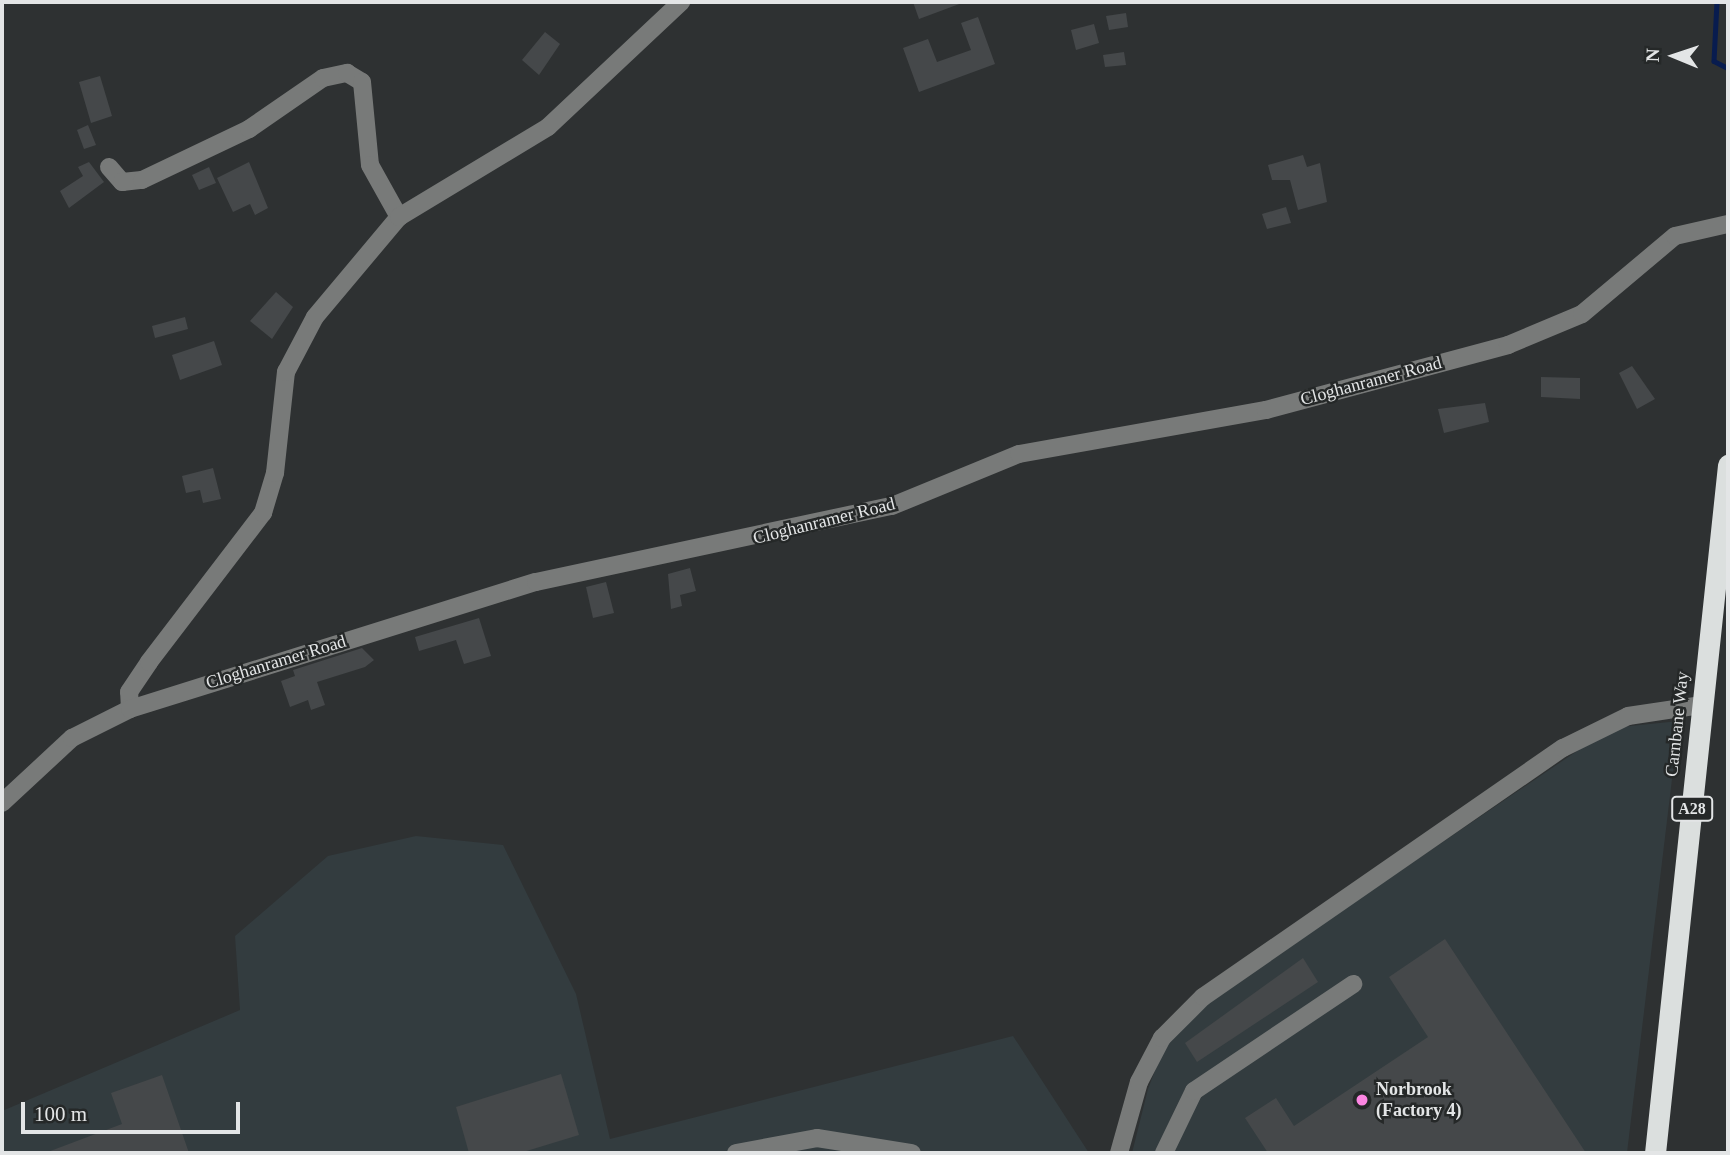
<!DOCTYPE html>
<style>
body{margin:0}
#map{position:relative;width:1730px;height:1155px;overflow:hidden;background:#2e3132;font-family:"Times New Roman",serif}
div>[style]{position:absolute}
.built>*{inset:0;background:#333c3f}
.stream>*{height:4.5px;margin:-2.25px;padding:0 2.25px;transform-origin:2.25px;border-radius:2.25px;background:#081c4f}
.building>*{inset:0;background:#45484a}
.minor>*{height:18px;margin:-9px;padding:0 9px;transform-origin:9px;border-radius:9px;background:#787a79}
.highway>*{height:21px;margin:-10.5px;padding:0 10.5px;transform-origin:10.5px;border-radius:10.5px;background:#dbdfde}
.dots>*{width:19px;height:19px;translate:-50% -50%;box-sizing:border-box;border:4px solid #252828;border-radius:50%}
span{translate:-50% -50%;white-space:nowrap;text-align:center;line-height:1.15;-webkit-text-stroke:5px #252828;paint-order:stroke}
.shield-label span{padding:2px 5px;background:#252828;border:2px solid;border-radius:5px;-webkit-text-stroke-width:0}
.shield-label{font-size:16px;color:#e3e5e6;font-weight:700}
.street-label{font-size:18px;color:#e3e5e6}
.poi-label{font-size:18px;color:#e3e5e6;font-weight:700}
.left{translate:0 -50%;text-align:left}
.frame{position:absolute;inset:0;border:4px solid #e3e5e6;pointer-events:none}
.north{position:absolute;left:1639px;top:21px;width:70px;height:70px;-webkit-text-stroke:5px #252828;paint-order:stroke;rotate:272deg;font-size:19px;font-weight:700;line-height:28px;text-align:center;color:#e3e5e6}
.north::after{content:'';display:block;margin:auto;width:24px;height:32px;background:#e3e5e6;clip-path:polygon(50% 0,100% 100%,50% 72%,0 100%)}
.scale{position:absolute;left:21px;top:1102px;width:219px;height:32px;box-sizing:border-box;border:4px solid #e3e5e6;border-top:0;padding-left:9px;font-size:21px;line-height:24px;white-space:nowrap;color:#e3e5e6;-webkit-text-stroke:5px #252828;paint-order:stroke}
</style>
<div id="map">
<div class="built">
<div style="clip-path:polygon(1679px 721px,1627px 1153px,1132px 1153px,1148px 1089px,1166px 1042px,1186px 1016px,1611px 728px)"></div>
<div style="clip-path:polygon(416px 836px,503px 845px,576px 994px,610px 1139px,1013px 1036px,1089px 1153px,2px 1153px,2px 1111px,240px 1010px,235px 936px,328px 856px)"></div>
</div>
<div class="stream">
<div style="left:1717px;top:2px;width:59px;rotate:92.9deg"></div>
<div style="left:1714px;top:61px;width:16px;rotate:27deg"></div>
</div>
<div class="building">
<div style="clip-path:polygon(913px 2px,962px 2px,962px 3px,919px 19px)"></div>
<div style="clip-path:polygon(1126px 13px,1128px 27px,1109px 30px,1106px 16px)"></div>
<div style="clip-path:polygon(978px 17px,995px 64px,919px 92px,903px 48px,928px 39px,937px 62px,971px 50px,961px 23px)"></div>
<div style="clip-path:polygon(1094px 24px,1099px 43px,1076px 50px,1071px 30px)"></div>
<div style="clip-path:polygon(545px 32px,560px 44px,539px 75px,522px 60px)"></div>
<div style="clip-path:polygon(1124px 52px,1126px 65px,1105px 67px,1103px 55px)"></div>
<div style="clip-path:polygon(100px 76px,112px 116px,91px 123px,79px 82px)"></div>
<div style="clip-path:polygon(88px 125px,96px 145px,84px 149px,77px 130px)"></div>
<div style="clip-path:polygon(1303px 155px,1307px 167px,1320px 163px,1327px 202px,1298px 210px,1290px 180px,1272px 180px,1268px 165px)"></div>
<div style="clip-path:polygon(89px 162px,104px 182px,69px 208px,60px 191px,83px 176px,78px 167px)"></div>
<div style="clip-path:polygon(249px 162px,268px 208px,255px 215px,250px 204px,233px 212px,217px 178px)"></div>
<div style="clip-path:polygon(209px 167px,216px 183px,199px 190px,192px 175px)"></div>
<div style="clip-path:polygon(1286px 207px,1291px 223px,1267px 229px,1262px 214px)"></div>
<div style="clip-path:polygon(276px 292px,293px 307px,272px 339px,250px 321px)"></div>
<div style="clip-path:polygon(185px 317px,188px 329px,155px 338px,152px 326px)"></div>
<div style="clip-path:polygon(214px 341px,222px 365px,180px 380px,172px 355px)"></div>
<div style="clip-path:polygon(1632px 366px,1655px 399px,1637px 409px,1619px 373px)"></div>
<div style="clip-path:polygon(1541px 377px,1580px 378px,1580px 399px,1541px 397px)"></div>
<div style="clip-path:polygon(1485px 403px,1489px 422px,1444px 433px,1438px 409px)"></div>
<div style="clip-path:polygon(213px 468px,221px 499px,203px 503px,200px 490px,186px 493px,182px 476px)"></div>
<div style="clip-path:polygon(690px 568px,696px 591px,680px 595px,682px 606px,671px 609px,668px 574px)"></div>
<div style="clip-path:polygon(606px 582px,614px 613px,593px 618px,586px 587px)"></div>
<div style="clip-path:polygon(479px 618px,491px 656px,464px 664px,456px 640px,419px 651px,415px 637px)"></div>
<div style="clip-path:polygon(362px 648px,374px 660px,365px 667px,317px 682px,325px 705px,311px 710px,308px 700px,290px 707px,281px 681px,295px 676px,293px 670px)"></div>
<div style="clip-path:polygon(1445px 939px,1586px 1153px,1268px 1153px,1245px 1118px,1276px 1098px,1294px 1126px,1428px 1037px,1389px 977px)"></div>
<div style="clip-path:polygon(1303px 958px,1318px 982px,1197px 1062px,1185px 1043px)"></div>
<div style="clip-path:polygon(561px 1074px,579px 1135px,520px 1153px,469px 1153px,456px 1107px)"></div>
<div style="clip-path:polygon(162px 1075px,189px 1153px,45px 1153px,122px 1124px,111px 1093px)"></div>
</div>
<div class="minor">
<div style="left:109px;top:167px;width:20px;rotate:49deg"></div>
<div style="left:122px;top:182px;width:20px;rotate:-6deg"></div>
<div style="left:142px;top:180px;width:119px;rotate:-25.5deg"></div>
<div style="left:249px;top:129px;width:90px;rotate:-34.6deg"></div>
<div style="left:323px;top:78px;width:25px;rotate:-12deg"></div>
<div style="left:347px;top:73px;width:17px;rotate:31deg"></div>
<div style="left:362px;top:82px;width:83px;rotate:84.5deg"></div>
<div style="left:370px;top:165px;width:60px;rotate:60.9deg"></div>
<div style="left:130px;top:709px;width:17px;rotate:-93deg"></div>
<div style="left:129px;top:692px;width:36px;rotate:-56deg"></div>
<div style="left:149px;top:662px;width:188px;rotate:-52.6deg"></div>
<div style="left:263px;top:513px;width:42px;rotate:-73.3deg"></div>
<div style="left:275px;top:473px;width:102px;rotate:-83.8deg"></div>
<div style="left:286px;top:372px;width:62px;rotate:-62.2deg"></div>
<div style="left:315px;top:317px;width:131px;rotate:-50deg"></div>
<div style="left:399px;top:217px;width:174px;rotate:-31.1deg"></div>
<div style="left:548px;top:127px;width:183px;rotate:-43.2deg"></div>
<div style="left:2px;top:803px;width:96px;rotate:-42.9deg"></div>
<div style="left:72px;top:738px;width:65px;rotate:-26.6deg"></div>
<div style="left:130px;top:709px;width:425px;rotate:-17.4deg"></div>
<div style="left:536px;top:582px;width:364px;rotate:-12.1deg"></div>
<div style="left:892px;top:506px;width:137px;rotate:-22.3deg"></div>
<div style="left:1019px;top:454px;width:251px;rotate:-10.1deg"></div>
<div style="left:1266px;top:410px;width:251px;rotate:-15deg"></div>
<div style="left:1508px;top:345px;width:80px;rotate:-22.7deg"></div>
<div style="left:1582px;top:314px;width:121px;rotate:-40deg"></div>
<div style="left:1675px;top:236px;width:54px;rotate:-12.8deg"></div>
<div style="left:736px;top:1153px;width:82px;rotate:-10.5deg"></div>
<div style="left:817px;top:1138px;width:96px;rotate:9deg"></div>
<div style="left:1119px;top:1153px;width:74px;rotate:-74.3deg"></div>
<div style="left:1139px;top:1082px;width:50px;rotate:-62.4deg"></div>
<div style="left:1162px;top:1038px;width:58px;rotate:-45deg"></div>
<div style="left:1203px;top:997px;width:438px;rotate:-34.7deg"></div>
<div style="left:1563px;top:748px;width:72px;rotate:-26.2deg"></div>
<div style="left:1628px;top:716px;width:75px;rotate:-8.5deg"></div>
<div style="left:1164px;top:1153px;width:69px;rotate:-64.2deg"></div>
<div style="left:1194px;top:1091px;width:192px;rotate:-33.9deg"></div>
</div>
<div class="highway">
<div style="left:1655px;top:1153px;width:692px;rotate:-83.94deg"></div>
</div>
<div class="dots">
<div style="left:1362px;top:1100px;background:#fd86e2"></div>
</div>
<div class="shield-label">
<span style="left:1692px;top:809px">A28</span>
</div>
<div class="street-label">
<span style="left:1371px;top:381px;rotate:-15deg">Cloghanramer Road</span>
<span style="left:824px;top:521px;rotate:-14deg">Cloghanramer Road</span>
<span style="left:276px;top:662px;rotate:-17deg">Cloghanramer Road</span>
<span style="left:1677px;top:724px;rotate:-84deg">Carnbane Way</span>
</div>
<div class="poi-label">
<span class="left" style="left:1376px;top:1100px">Norbrook<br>(Factory 4)</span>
</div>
<div class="frame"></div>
<div class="north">N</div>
<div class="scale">100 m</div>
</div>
